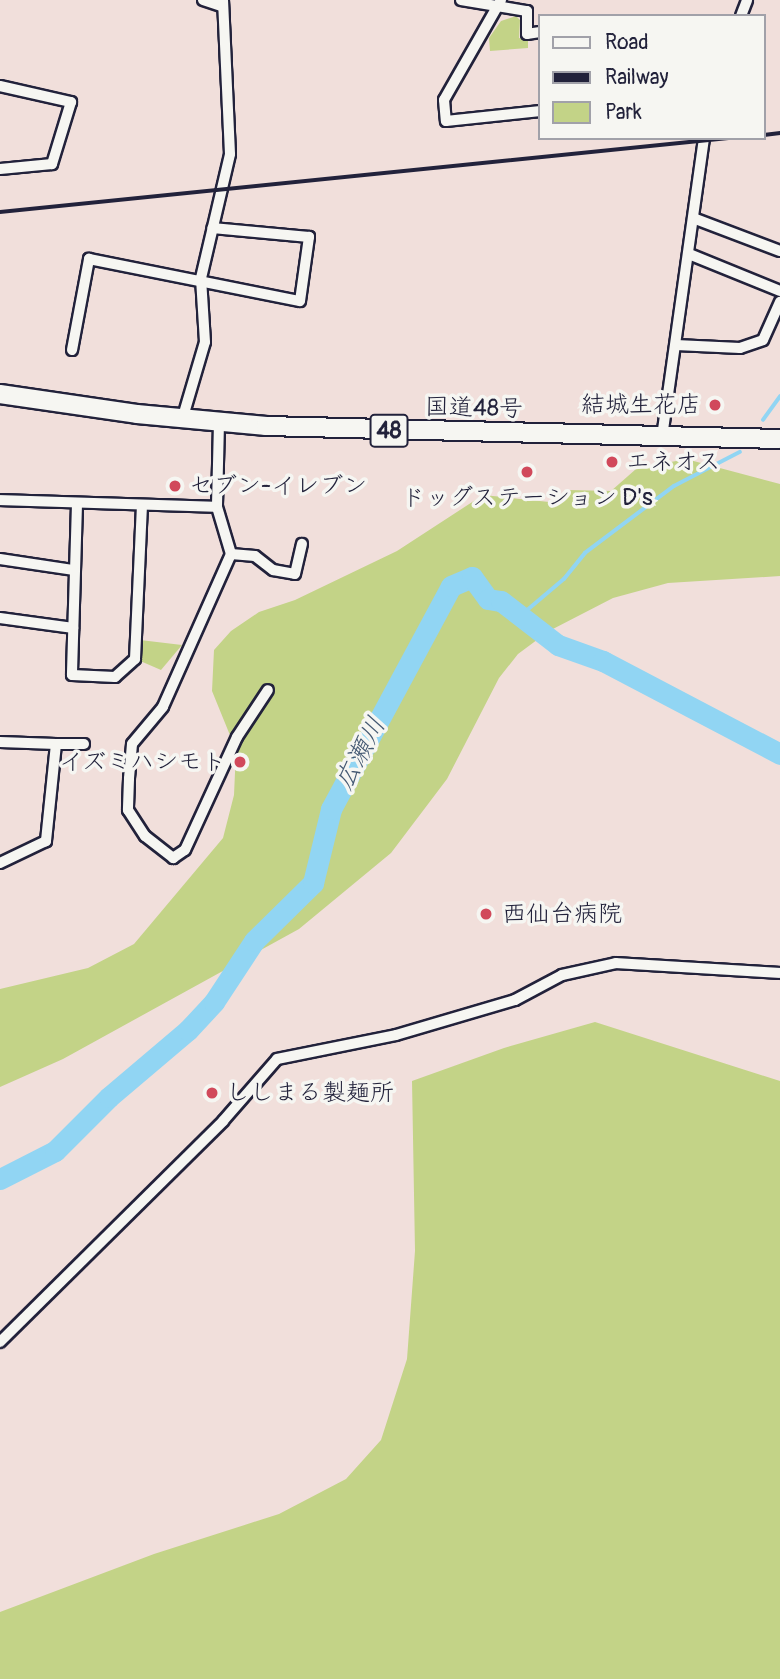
<!DOCTYPE html>
<meta charset="utf-8">
<style>
body{margin:0}
#map{position:relative;width:780px;height:1679px;overflow:hidden;background:#f1dfdb;font-family:Pangolin,"Klee One",sans-serif}
div>[style]{position:absolute}
.green>*{inset:0;background:#c3d387}
.stream>*{height:3.5px;margin:-1.75px;padding:0 1.75px;transform-origin:1.75px;border-radius:1.75px;background:#91d5f3}
.river>*{height:21px;margin:-10.5px;padding:0 10.5px;transform-origin:10.5px;border-radius:10.5px;background:#91d5f3}
.roads{filter:drop-shadow(2px 0 #22223b) drop-shadow(-2px 0 #22223b) drop-shadow(0 2px #22223b) drop-shadow(0 -2px #22223b)}
.street>*{height:10px;margin:-5px;padding:0 5px;transform-origin:5px;border-radius:5px;background:#f6f6f2}
.highway>*{height:18px;margin:-9px;padding:0 9px;transform-origin:9px;border-radius:9px;background:#f6f6f2}
.rail>*{height:3.5px;margin:-1.75px;padding:0 1.75px;transform-origin:1.75px;border-radius:1.75px;background:#22223b}
.dots>*{width:19px;height:19px;translate:-50% -50%;box-sizing:border-box;border:4px solid #f6f6f2;border-radius:50%}
span{translate:-50% -50%;white-space:nowrap;text-align:center;line-height:1.15;-webkit-text-stroke:7px #f6f6f2;paint-order:stroke}
.shield-label span{padding:2px 5px;background:#f6f6f2;border:2px solid;border-radius:5px;-webkit-text-stroke-width:0}
.shield-label{font-size:23px;color:#22223b;font-weight:700}
.poi-label{font-size:24px;color:#22223b}
.right{translate:-100% -50%;text-align:right}
.left{translate:0 -50%;text-align:left}
.street-label{font-size:24px;color:#22223b}
.water-label{font-size:26px;color:#435872;font-style:italic}
.legend{position:absolute;left:538px;top:14px;width:228px;height:126px;box-sizing:border-box;background:#f6f6f2;border:2px solid #a1a1a9;margin:0;padding:9px 12px;list-style:none;font-size:21px;color:#22223b}
.legend li{display:flex;align-items:center;gap:14px;height:35px}
.legend b{width:35px;border:2px solid #a1a1a9}
</style>
<div id="map">
<div class="green">
<div style="clip-path:polygon(516px 16px,520px 20px,519px 38px,528px 40px,528px 48px,490px 51px,489px 38px,501px 21px)"></div>
<div style="clip-path:polygon(686px 459px,780px 484px,780px 576px,668px 583px,613px 598px,549px 631px,518px 654px,499px 678px,447px 779px,391px 853px,299px 929px,63px 1059px,0 1087px,0 989px,88px 968px,134px 944px,223px 838px,234px 795px,236px 750px,212px 691px,214px 650px,231px 631px,259px 612px,295px 600px,397px 551px,483px 495px,559px 503px,569px 490px,611px 491px,636px 469px)"></div>
<div style="clip-path:polygon(140px 640px,182px 645px,161px 670px,138px 660px)"></div>
<div style="clip-path:polygon(595px 1022px,780px 1081px,780px 1679px,0 1679px,0 1612px,154px 1554px,279px 1514px,346px 1479px,381px 1440px,407px 1359px,415px 1251px,412px 1081px,504px 1048px)"></div>
</div>
<div class="stream">
<div style="left:763px;top:420px;width:29px;rotate:-54deg"></div>
<div style="left:519px;top:617px;width:59px;rotate:-40.2deg"></div>
<div style="left:564px;top:579px;width:33px;rotate:-51deg"></div>
<div style="left:585px;top:553px;width:111px;rotate:-37deg"></div>
<div style="left:674px;top:486px;width:74px;rotate:-27.3deg"></div>
</div>
<div class="river">
<div style="left:0;top:1179px;width:62px;rotate:-27deg"></div>
<div style="left:55px;top:1151px;width:76px;rotate:-45deg"></div>
<div style="left:109px;top:1097px;width:104px;rotate:-40.3deg"></div>
<div style="left:188px;top:1030px;width:38px;rotate:-47deg"></div>
<div style="left:214px;top:1002px;width:73px;rotate:-56.7deg"></div>
<div style="left:254px;top:941px;width:83px;rotate:-44.5deg"></div>
<div style="left:313px;top:883px;width:76px;rotate:-76.3deg"></div>
<div style="left:331px;top:809px;width:253px;rotate:-61.7deg"></div>
<div style="left:451px;top:586px;width:23px;rotate:-23deg"></div>
<div style="left:472px;top:577px;width:27px;rotate:54deg"></div>
<div style="left:488px;top:599px;width:13px;rotate:9deg"></div>
<div style="left:501px;top:601px;width:72px;rotate:37.7deg"></div>
<div style="left:558px;top:645px;width:48px;rotate:19.6deg"></div>
<div style="left:603px;top:661px;width:200px;rotate:27.7deg"></div>
</div>
<div class="roads">
<div class="street">
<div style="left:203px;top:0;width:19px;rotate:18deg"></div>
<div style="left:461px;top:0;width:67px;rotate:9.5deg"></div>
<div style="left:527px;top:11px;width:23px;rotate:90deg"></div>
<div style="left:527px;top:34px;width:13px;rotate:-9deg"></div>
<div style="left:501px;top:0;width:115px;rotate:119.7deg"></div>
<div style="left:444px;top:100px;width:21px;rotate:85deg"></div>
<div style="left:446px;top:121px;width:95px;rotate:-6.1deg"></div>
<div style="left:741px;top:16px;width:17px;rotate:-69deg"></div>
<div style="left:0;top:86px;width:73px;rotate:12.7deg"></div>
<div style="left:71px;top:102px;width:65px;rotate:107deg"></div>
<div style="left:52px;top:164px;width:52px;rotate:174.5deg"></div>
<div style="left:693px;top:218px;width:93px;rotate:20.8deg"></div>
<div style="left:689px;top:254px;width:98px;rotate:22.1deg"></div>
<div style="left:676px;top:345px;width:64px;rotate:2.7deg"></div>
<div style="left:740px;top:348px;width:24px;rotate:-19deg"></div>
<div style="left:763px;top:340px;width:42px;rotate:-65.9deg"></div>
<div style="left:72px;top:350px;width:93px;rotate:-79.4deg"></div>
<div style="left:89px;top:259px;width:215px;rotate:11.3deg"></div>
<div style="left:300px;top:301px;width:65px;rotate:-82deg"></div>
<div style="left:309px;top:237px;width:97px;rotate:-174.7deg"></div>
<div style="left:182px;top:420px;width:81px;rotate:-73.6deg"></div>
<div style="left:205px;top:342px;width:64px;rotate:-93.6deg"></div>
<div style="left:201px;top:278px;width:127px;rotate:-76.8deg"></div>
<div style="left:230px;top:154px;width:154px;rotate:-92.6deg"></div>
<div style="left:219px;top:423px;width:84px;rotate:91.4deg"></div>
<div style="left:217px;top:507px;width:49px;rotate:73.4deg"></div>
<div style="left:231px;top:554px;width:167px;rotate:114deg"></div>
<div style="left:163px;top:707px;width:48px;rotate:130deg"></div>
<div style="left:132px;top:744px;width:35px;rotate:95deg"></div>
<div style="left:129px;top:779px;width:31px;rotate:92deg"></div>
<div style="left:128px;top:810px;width:31px;rotate:57deg"></div>
<div style="left:145px;top:836px;width:36px;rotate:38deg"></div>
<div style="left:173px;top:858px;width:14px;rotate:-34deg"></div>
<div style="left:185px;top:850px;width:124px;rotate:-65.3deg"></div>
<div style="left:237px;top:737px;width:56px;rotate:-56.6deg"></div>
<div style="left:662px;top:437px;width:302px;rotate:-82deg"></div>
<div style="left:0;top:500px;width:217px;rotate:1.8deg"></div>
<div style="left:77px;top:504px;width:171px;rotate:91.7deg"></div>
<div style="left:72px;top:675px;width:43px;rotate:2.7deg"></div>
<div style="left:115px;top:677px;width:27px;rotate:-42deg"></div>
<div style="left:135px;top:659px;width:154px;rotate:-87.4deg"></div>
<div style="left:231px;top:554px;width:24px;rotate:5deg"></div>
<div style="left:255px;top:556px;width:23px;rotate:38deg"></div>
<div style="left:273px;top:570px;width:22px;rotate:10deg"></div>
<div style="left:295px;top:574px;width:31px;rotate:-77deg"></div>
<div style="left:0;top:559px;width:75px;rotate:8.5deg"></div>
<div style="left:0;top:618px;width:74px;rotate:7.8deg"></div>
<div style="left:0;top:742px;width:56px;rotate:2deg"></div>
<div style="left:56px;top:744px;width:98px;rotate:95.9deg"></div>
<div style="left:46px;top:841px;width:51px;rotate:154.4deg"></div>
<div style="left:56px;top:744px;width:28px"></div>
<div style="left:0;top:1342px;width:314px;rotate:-44.7deg"></div>
<div style="left:223px;top:1121px;width:82px;rotate:-48.9deg"></div>
<div style="left:277px;top:1059px;width:121px;rotate:-11.4deg"></div>
<div style="left:396px;top:1035px;width:124px;rotate:-16.4deg"></div>
<div style="left:515px;top:1000px;width:53px;rotate:-28deg"></div>
<div style="left:562px;top:975px;width:55px;rotate:-12.5deg"></div>
<div style="left:616px;top:963px;width:164px;rotate:3.5deg"></div>
</div>
<div class="highway">
<div style="left:0;top:394px;width:138px;rotate:8.3deg"></div>
<div style="left:137px;top:414px;width:130px;rotate:5.3deg"></div>
<div style="left:266px;top:426px;width:514px;rotate:1.45deg"></div>
</div>
</div>
<div class="rail">
<div style="left:764px;top:135px;width:16px;rotate:-7deg"></div>
<div style="left:0;top:212px;width:732px;rotate:-5.8deg"></div>
</div>
<div class="dots">
<div style="left:715px;top:405px;background:#d1495b"></div>
<div style="left:612px;top:462px;background:#d1495b"></div>
<div style="left:527px;top:472px;background:#d1495b"></div>
<div style="left:175px;top:486px;background:#d1495b"></div>
<div style="left:240px;top:762px;background:#d1495b"></div>
<div style="left:486px;top:914px;background:#d1495b"></div>
<div style="left:212px;top:1093px;background:#d1495b"></div>
</div>
<div class="shield-label">
<span style="left:389px;top:431px">48</span>
</div>
<div class="poi-label">
<span class="right" style="left:701px;top:405px">結城生花店</span>
<span class="left" style="left:626px;top:462px">エネオス</span>
<span class="left" style="left:189px;top:486px">セブン-イレブン</span>
<span style="left:527px;top:498px">ドッグステーション D's</span>
<span class="right" style="left:226px;top:762px">イズミハシモト</span>
<span class="left" style="left:502px;top:914px">西仙台病院</span>
<span class="left" style="left:226px;top:1093px">ししまる製麺所</span>
</div>
<div class="street-label">
<span style="left:474px;top:408px;rotate:1deg">国道48号</span>
</div>
<div class="water-label">
<span style="left:361px;top:754px;rotate:-62deg">広瀬川</span>
</div>
<ul class="legend">
<li><b style="height:9px;background:#f6f6f2"></b>Road</li>
<li><b style="height:9px;background:#22223b"></b>Railway</li>
<li><b style="height:19px;background:#c3d387"></b>Park</li>
</ul>
</div>
